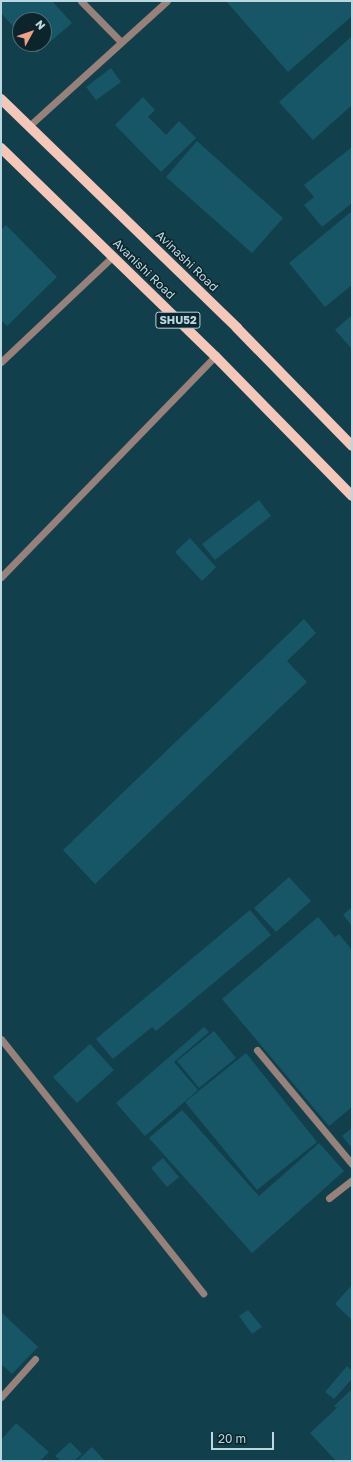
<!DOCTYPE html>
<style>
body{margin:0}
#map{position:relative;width:353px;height:1462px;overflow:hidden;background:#11404c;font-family:"Golos Text",sans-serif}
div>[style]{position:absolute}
.building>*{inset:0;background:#165666}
.minor>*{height:7px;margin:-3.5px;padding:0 3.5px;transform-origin:3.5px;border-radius:3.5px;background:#98817a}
.major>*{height:10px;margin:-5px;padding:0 5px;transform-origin:5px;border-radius:5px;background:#f5c7b8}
span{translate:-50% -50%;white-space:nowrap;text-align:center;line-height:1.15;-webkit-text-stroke:3px #0c252c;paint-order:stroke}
.shield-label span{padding:1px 3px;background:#0c252c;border:1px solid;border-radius:3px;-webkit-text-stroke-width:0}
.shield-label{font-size:11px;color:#bbd8e1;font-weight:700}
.street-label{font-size:12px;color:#bbd8e1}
.frame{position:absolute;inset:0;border:2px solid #bbd8e1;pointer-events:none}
.north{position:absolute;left:12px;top:12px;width:40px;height:40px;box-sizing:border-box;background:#0c252c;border:1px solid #526d74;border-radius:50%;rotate:50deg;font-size:11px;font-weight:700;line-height:16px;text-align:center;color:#bbd8e1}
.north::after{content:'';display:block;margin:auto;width:14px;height:18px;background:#f39f84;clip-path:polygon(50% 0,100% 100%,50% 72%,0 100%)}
.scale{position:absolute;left:211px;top:1432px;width:63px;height:18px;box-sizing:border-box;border:2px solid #bbd8e1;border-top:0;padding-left:5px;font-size:12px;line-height:14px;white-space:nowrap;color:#bbd8e1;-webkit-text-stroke:3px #0c252c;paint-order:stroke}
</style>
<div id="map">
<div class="building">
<div style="clip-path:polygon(1px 1px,52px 1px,72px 23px,37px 53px,29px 44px,44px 44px,44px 20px,20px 20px,20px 34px,1px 13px)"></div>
<div style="clip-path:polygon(226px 1px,352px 1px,352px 16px,288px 72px)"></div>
<div style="clip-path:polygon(352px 36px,352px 105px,313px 140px,279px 102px)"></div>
<div style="clip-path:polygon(111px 68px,121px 82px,96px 100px,86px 87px)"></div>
<div style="clip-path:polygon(143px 97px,155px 110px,148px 117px,166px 135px,179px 121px,196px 138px,161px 172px,115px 125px)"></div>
<div style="clip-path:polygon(197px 141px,283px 218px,252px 253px,166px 177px)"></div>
<div style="clip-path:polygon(352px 147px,352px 203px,322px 227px,304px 205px,314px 197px,304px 185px)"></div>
<div style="clip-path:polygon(352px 211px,352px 285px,325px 307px,289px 263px)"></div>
<div style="clip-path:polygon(6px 225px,57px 277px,7px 326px,1px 320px,1px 230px)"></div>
<div style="clip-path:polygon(352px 315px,352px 349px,335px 330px)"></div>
<div style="clip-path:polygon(259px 500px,271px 516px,215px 560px,202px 544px)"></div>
<div style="clip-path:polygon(190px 538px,216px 567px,202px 581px,175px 552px)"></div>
<div style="clip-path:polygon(304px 619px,316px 633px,287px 661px,307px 682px,95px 884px,63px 850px)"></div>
<div style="clip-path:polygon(289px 877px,311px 901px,276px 932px,254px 908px)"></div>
<div style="clip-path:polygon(352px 907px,352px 926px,343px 915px)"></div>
<div style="clip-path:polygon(250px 910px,271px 935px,156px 1031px,152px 1027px,113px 1059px,96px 1039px)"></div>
<div style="clip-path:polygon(318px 917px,335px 937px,339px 934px,352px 950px,352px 1107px,329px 1126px,222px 999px)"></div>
<div style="clip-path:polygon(204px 1027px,209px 1032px,174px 1062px,198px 1090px,145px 1136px,116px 1103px)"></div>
<div style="clip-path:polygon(214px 1031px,236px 1058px,199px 1088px,177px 1061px)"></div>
<div style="clip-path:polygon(90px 1044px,114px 1070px,77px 1103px,53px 1077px)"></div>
<div style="clip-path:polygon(246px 1053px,317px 1142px,257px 1190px,185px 1102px)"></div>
<div style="clip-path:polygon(182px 1110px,259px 1196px,319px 1143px,344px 1171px,252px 1253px,149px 1138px)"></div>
<div style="clip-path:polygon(352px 1128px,352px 1148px,342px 1136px)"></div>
<div style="clip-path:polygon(163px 1158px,179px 1177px,167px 1187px,151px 1168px)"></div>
<div style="clip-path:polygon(352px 1285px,352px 1320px,335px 1304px)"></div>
<div style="clip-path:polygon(248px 1310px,262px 1327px,252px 1334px,239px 1316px)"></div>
<div style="clip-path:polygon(1px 1312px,38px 1347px,12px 1374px,1px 1364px)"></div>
<div style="clip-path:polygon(347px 1366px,352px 1371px,352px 1379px,334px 1399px,325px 1392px)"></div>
<div style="clip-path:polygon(352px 1389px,352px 1461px,336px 1461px,310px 1433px,337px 1408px,334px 1406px)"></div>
<div style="clip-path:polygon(16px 1423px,49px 1452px,40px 1461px,1px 1461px,1px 1440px)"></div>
<div style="clip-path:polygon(70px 1442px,82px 1454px,74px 1461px,61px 1461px,55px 1456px)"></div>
<div style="clip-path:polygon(92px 1447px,105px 1461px,77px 1461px)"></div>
</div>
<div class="minor">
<div style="left:81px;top:1px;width:57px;rotate:45.7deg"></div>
<div style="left:29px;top:126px;width:186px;rotate:-42.2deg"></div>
<div style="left:1px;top:362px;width:154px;rotate:-43.4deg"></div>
<div style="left:1px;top:577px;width:308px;rotate:-45.9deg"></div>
<div style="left:1px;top:1039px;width:325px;rotate:51.5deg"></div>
<div style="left:257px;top:1050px;width:148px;rotate:50.2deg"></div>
<div style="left:329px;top:1198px;width:29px;rotate:-38deg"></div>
<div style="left:1px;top:1397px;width:51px;rotate:-48.2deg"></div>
</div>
<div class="major">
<div style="left:1px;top:99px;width:329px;rotate:44.1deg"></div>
<div style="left:237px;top:328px;width:165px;rotate:45.7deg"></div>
<div style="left:1px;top:148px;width:298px;rotate:44.2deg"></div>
<div style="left:215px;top:356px;width:196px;rotate:45.6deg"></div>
</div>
<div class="shield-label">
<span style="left:178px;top:320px">SHU52</span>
</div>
<div class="street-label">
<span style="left:187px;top:261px;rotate:44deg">Avinashi Road</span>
<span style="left:144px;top:269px;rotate:44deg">Avanishi Road</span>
</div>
<div class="frame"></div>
<div class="north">N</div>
<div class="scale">20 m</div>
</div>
